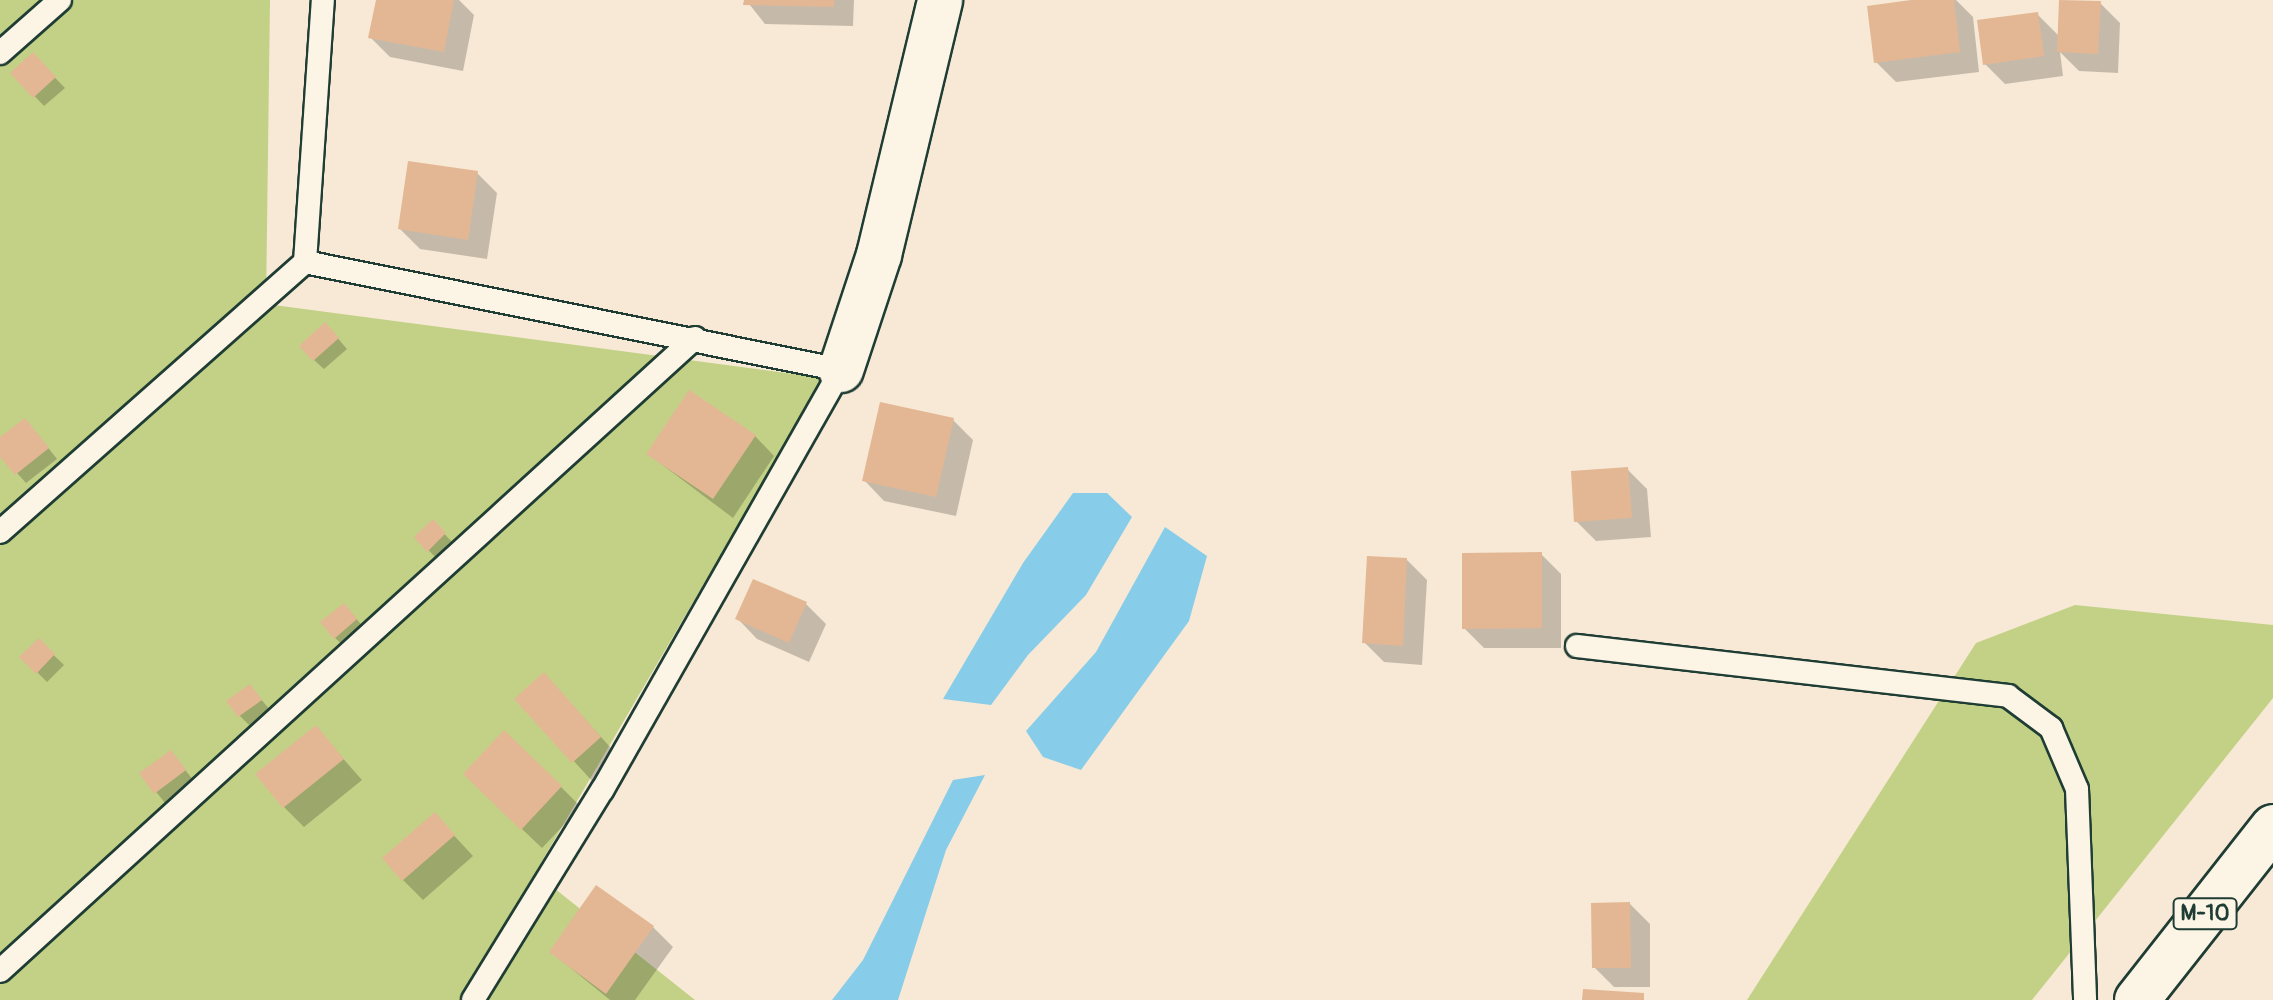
<!DOCTYPE html>
<meta charset="utf-8">
<style>
body{margin:0}
#map{position:relative;width:2273px;height:1000px;overflow:hidden;background:#f7e9d5;font-family:Pangolin,sans-serif}
div>[style]{position:absolute}
.green>*{inset:0;background:#c2d186}
.water>*{inset:0;background:#87cde9}
.shadow>*{inset:0;background:#0003}
.building>*{inset:0;background:#e3b794}
.roads{filter:drop-shadow(2px 0 #1f3d34) drop-shadow(-2px 0 #1f3d34) drop-shadow(0 2px #1f3d34) drop-shadow(0 -2px #1f3d34)}
.service>*{height:22px;margin:-11px;padding:0 11px;transform-origin:11px;border-radius:11px;background:#fcf5e5}
.minor>*{height:44px;margin:-22px;padding:0 22px;transform-origin:22px;border-radius:22px;background:#fcf5e5}
.trunk>*{height:44px;margin:-22px;padding:0 22px;transform-origin:22px;border-radius:22px;background:#fcf5e5}
span{translate:-50% -50%;white-space:nowrap;text-align:center;line-height:1.15;-webkit-text-stroke:7px #fcf5e5;paint-order:stroke}
.shield-label span{padding:2px 6px;background:#fcf5e5;border:2px solid;border-radius:6px;-webkit-text-stroke-width:0}
.shield-label{font-size:22px;color:#1f3d34;font-weight:700}
</style>
<div id="map">
<div class="green">
<div style="clip-path:polygon(0 0,270px 0,266px 304px,824px 378px,535px 873px,695px 1000px,0 1000px)"></div>
<div style="clip-path:polygon(2075px 605px,2273px 625px,2273px 698px,2032px 1000px,1747px 1000px,1976px 643px)"></div>
</div>
<div class="water">
<div style="clip-path:polygon(1073px 493px,1107px 493px,1132px 517px,1086px 595px,1028px 655px,991px 705px,943px 699px,1023px 563px)"></div>
<div style="clip-path:polygon(1165px 527px,1207px 556px,1189px 621px,1081px 770px,1043px 757px,1026px 731px,1096px 652px)"></div>
<div style="clip-path:polygon(985px 775px,946px 850px,898px 1000px,832px 1000px,863px 960px,953px 780px)"></div>
</div>
<div class="shadow">
<div style="clip-path:polygon(378px 0,459px 0,474px 15px,463px 71px,390px 57px,370px 37px)"></div>
<div style="clip-path:polygon(746px 0,854px 0,853px 26px,765px 24px)"></div>
<div style="clip-path:polygon(1927px 0,1956px 0,1973px 17px,1979px 72px,1896px 82px,1876px 62px)"></div>
<div style="clip-path:polygon(2100px 3px,2120px 23px,2118px 73px,2079px 71px,2060px 52px,2063px 76px,2005px 84px,1985px 64px,2037px 14px,2059px 36px)"></div>
<div style="clip-path:polygon(33px 55px,65px 88px,44px 106px,13px 73px)"></div>
<div style="clip-path:polygon(477px 173px,497px 193px,487px 259px,420px 249px,400px 229px)"></div>
<div style="clip-path:polygon(335px 335px,347px 349px,324px 369px,314px 360px)"></div>
<div style="clip-path:polygon(953px 420px,973px 440px,956px 516px,884px 501px,865px 481px)"></div>
<div style="clip-path:polygon(34px 430px,57px 459px,26px 483px,0 454px,0 439px)"></div>
<div style="clip-path:polygon(755px 436px,774px 456px,733px 518px,648px 454px)"></div>
<div style="clip-path:polygon(1627px 469px,1647px 489px,1651px 537px,1596px 541px,1576px 521px)"></div>
<div style="clip-path:polygon(433px 522px,454px 544px,438px 560px,417px 538px)"></div>
<div style="clip-path:polygon(1541px 554px,1561px 574px,1561px 648px,1484px 648px,1464px 628px)"></div>
<div style="clip-path:polygon(1407px 560px,1427px 580px,1422px 665px,1384px 662px,1364px 642px)"></div>
<div style="clip-path:polygon(806px 604px,826px 624px,809px 662px,757px 639px,738px 619px)"></div>
<div style="clip-path:polygon(353px 615px,366px 630px,345px 647px,335px 638px)"></div>
<div style="clip-path:polygon(39px 641px,64px 665px,47px 682px,22px 657px)"></div>
<div style="clip-path:polygon(250px 686px,270px 710px,249px 725px,240px 716px)"></div>
<div style="clip-path:polygon(563px 695px,620px 758px,593px 782px,517px 699px)"></div>
<div style="clip-path:polygon(316px 728px,362px 780px,304px 827px,284px 807px)"></div>
<div style="clip-path:polygon(171px 752px,194px 781px,165px 803px,142px 774px)"></div>
<div style="clip-path:polygon(561px 787px,581px 807px,542px 848px,485px 794px)"></div>
<div style="clip-path:polygon(435px 815px,473px 856px,423px 900px,403px 880px)"></div>
<div style="clip-path:polygon(1630px 904px,1650px 924px,1650px 987px,1614px 987px,1594px 967px)"></div>
<div style="clip-path:polygon(653px 927px,673px 947px,635px 1000px,610px 1000px,551px 952px)"></div>
</div>
<div class="building">
<div style="clip-path:polygon(376px 0,454px 0,444px 52px,368px 38px)"></div>
<div style="clip-path:polygon(744px 0,834px 0,834px 7px,743px 5px)"></div>
<div style="clip-path:polygon(1911px 0,1954px 0,1960px 52px,1874px 63px,1867px 6px)"></div>
<div style="clip-path:polygon(2059px 0,2101px 1px,2098px 54px,2057px 52px)"></div>
<div style="clip-path:polygon(2038px 12px,2044px 56px,1983px 65px,1977px 20px)"></div>
<div style="clip-path:polygon(33px 52px,56px 77px,33px 98px,10px 73px)"></div>
<div style="clip-path:polygon(408px 161px,478px 171px,468px 240px,398px 229px)"></div>
<div style="clip-path:polygon(325px 322px,339px 338px,313px 361px,299px 346px)"></div>
<div style="clip-path:polygon(689px 390px,756px 435px,713px 499px,646px 454px)"></div>
<div style="clip-path:polygon(880px 402px,954px 418px,936px 497px,862px 481px)"></div>
<div style="clip-path:polygon(25px 418px,49px 448px,15px 475px,0 457px,0 437px)"></div>
<div style="clip-path:polygon(1628px 467px,1632px 518px,1574px 522px,1571px 471px)"></div>
<div style="clip-path:polygon(433px 519px,446px 533px,427px 552px,414px 537px)"></div>
<div style="clip-path:polygon(1542px 552px,1542px 628px,1462px 629px,1462px 553px)"></div>
<div style="clip-path:polygon(1367px 556px,1407px 558px,1403px 646px,1362px 643px)"></div>
<div style="clip-path:polygon(753px 579px,807px 602px,789px 643px,735px 619px)"></div>
<div style="clip-path:polygon(344px 603px,357px 619px,334px 639px,320px 622px)"></div>
<div style="clip-path:polygon(39px 638px,55px 654px,36px 674px,19px 657px)"></div>
<div style="clip-path:polygon(544px 672px,601px 737px,572px 763px,514px 699px)"></div>
<div style="clip-path:polygon(250px 684px,262px 700px,238px 717px,226px 701px)"></div>
<div style="clip-path:polygon(316px 725px,344px 759px,283px 808px,255px 774px)"></div>
<div style="clip-path:polygon(504px 730px,562px 786px,521px 830px,463px 774px)"></div>
<div style="clip-path:polygon(171px 750px,186px 770px,154px 794px,139px 773px)"></div>
<div style="clip-path:polygon(435px 812px,455px 835px,402px 881px,382px 858px)"></div>
<div style="clip-path:polygon(596px 885px,654px 926px,606px 994px,549px 952px)"></div>
<div style="clip-path:polygon(1630px 902px,1631px 968px,1592px 968px,1591px 903px)"></div>
<div style="clip-path:polygon(1583px 989px,1644px 993px,1644px 1000px,1582px 1000px)"></div>
</div>
<div class="roads">
<div class="service">
<div style="left:0;top:53px;width:80px;rotate:-41.5deg"></div>
<div style="left:305px;top:262px;width:547px;rotate:11.39deg"></div>
<div style="left:841px;top:370px;width:483px;rotate:119.6deg"></div>
<div style="left:602px;top:790px;width:246px;rotate:121.6deg"></div>
<div style="left:0;top:532px;width:407px;rotate:-41.5deg"></div>
<div style="left:305px;top:262px;width:263px;rotate:-86.1deg"></div>
<div style="left:1577px;top:646px;width:434px;rotate:6.6deg"></div>
<div style="left:2008px;top:696px;width:54px;rotate:36.7deg"></div>
<div style="left:2051px;top:728px;width:66px;rotate:66.9deg"></div>
<div style="left:2077px;top:789px;width:211px;rotate:87.8deg"></div>
<div style="left:0;top:971px;width:940px;rotate:-42.33deg"></div>
</div>
<div class="minor">
<div style="left:841px;top:370px;width:121px;rotate:-71.7deg"></div>
<div style="left:879px;top:255px;width:262px;rotate:-76.5deg"></div>
</div>
<div class="trunk">
<div style="left:2137px;top:1000px;width:220px;rotate:-51.8deg"></div>
</div>
</div>
<div class="shield-label">
<span style="left:2205px;top:914px">М-10</span>
</div>
</div>
